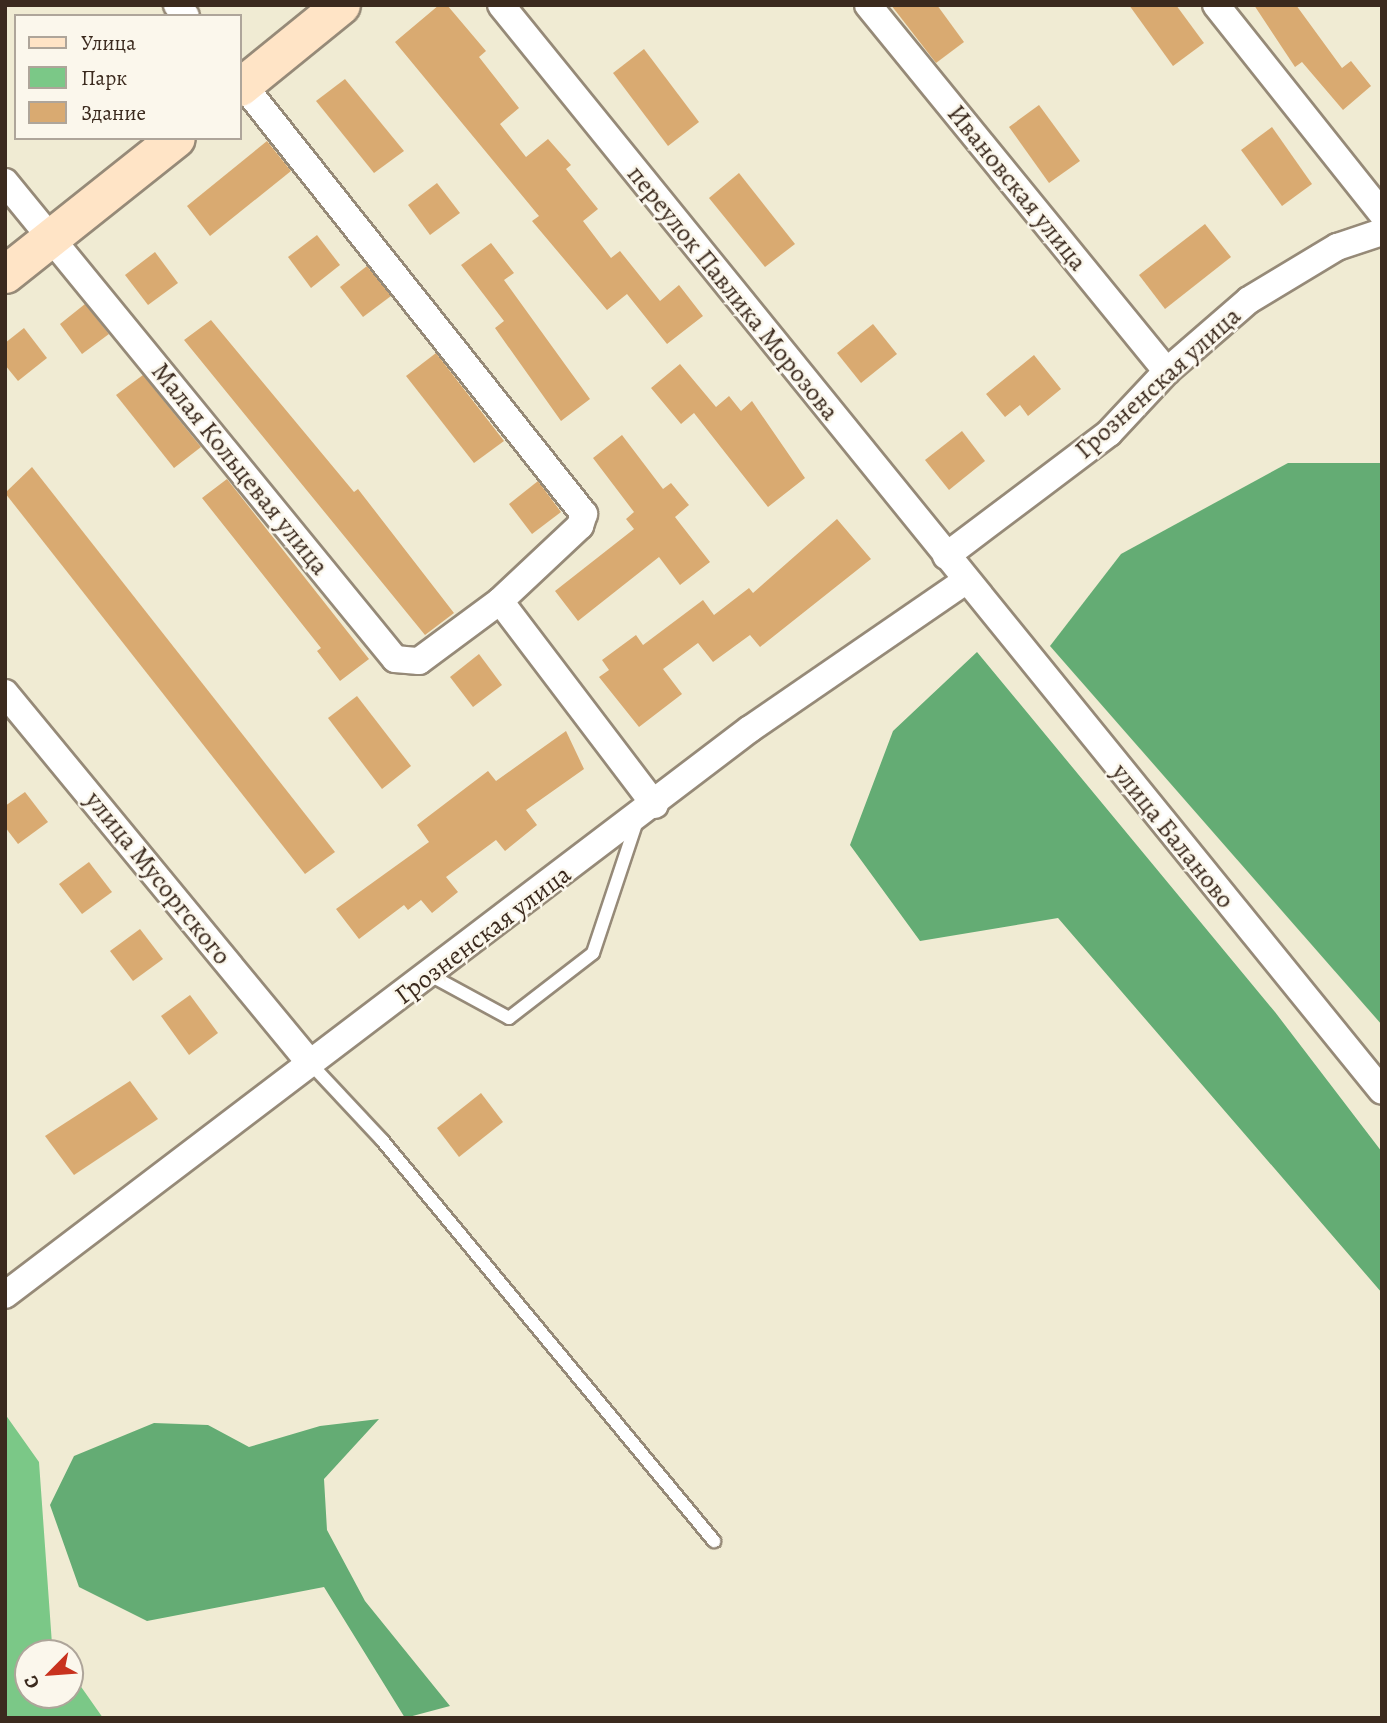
<!DOCTYPE html>
<meta charset="utf-8">
<style>
body{margin:0}
#map{position:relative;width:1387px;height:1723px;overflow:hidden;background:#f0ebd3;font-family:Alegreya,serif}
div>[style]{position:absolute}
.green>*{inset:0;background:#7bc887}
.forest>*{inset:0;background:#64ac74}
.building>*{inset:0;background:#d9aa71}
.roads{filter:drop-shadow(2px 0 #968a78) drop-shadow(-2px 0 #968a78) drop-shadow(0 2px #968a78) drop-shadow(0 -2px #968a78)}
.lane>*{height:12px;margin:-6px;padding:0 6px;transform-origin:6px;border-radius:6px;background:#fff}
.street>*{height:26px;margin:-13px;padding:0 13px;transform-origin:13px;border-radius:13px;background:#fff}
.secondary>*{height:37px;margin:-18.5px;padding:0 18.5px;transform-origin:18.5px;border-radius:18.5px;background:#ffe4c6}
span{translate:-50% -50%;white-space:nowrap;text-align:center;line-height:1.15;-webkit-text-stroke:5px #fbf7ec;paint-order:stroke}
.street-label{font-size:26px;color:#3b2a1e}
.frame{position:absolute;inset:0;border:7px solid #3b2a1e;pointer-events:none}
.legend{position:absolute;left:14px;top:14px;width:228px;height:126px;box-sizing:border-box;background:#fbf7ec;border:2px solid #aea59a;margin:0;padding:9px 12px;list-style:none;font-size:21px;color:#3b2a1e}
.legend li{display:flex;align-items:center;gap:14px;height:35px}
.legend b{width:35px;border:2px solid #aea59a}
.north{position:absolute;left:14px;top:1639px;width:70px;height:70px;box-sizing:border-box;background:#fbf7ec;border:2px solid #aea59a;border-radius:50%;rotate:245deg;font-size:19px;font-weight:700;line-height:28px;text-align:center;color:#3b2a1e}
.north::after{content:'';display:block;margin:auto;width:24px;height:32px;background:#c8321e;clip-path:polygon(50% 0,100% 100%,50% 72%,0 100%)}
</style>
<div id="map">
<div class="green">
<div style="clip-path:polygon(5px 1414px,39px 1462px,52px 1644px,58px 1653px,28px 1653px,28px 1695px,70px 1695px,70px 1671px,103px 1718px,5px 1718px)"></div>
</div>
<div class="forest">
<div style="clip-path:polygon(1288px 463px,1382px 463px,1382px 1025px,1050px 646px,1121px 554px)"></div>
<div style="clip-path:polygon(977px 652px,1275px 1012px,1382px 1152px,1382px 1293px,1058px 918px,920px 941px,850px 845px,893px 731px)"></div>
<div style="clip-path:polygon(379px 1419px,324px 1479px,327px 1530px,365px 1601px,450px 1706px,405px 1718px,324px 1587px,147px 1621px,79px 1587px,50px 1505px,74px 1456px,154px 1423px,208px 1425px,249px 1447px,320px 1426px)"></div>
</div>
<div class="building">
<div style="clip-path:polygon(439px 5px,447px 5px,486px 51px,479px 57px,519px 108px,500px 124px,526px 157px,548px 139px,571px 165px,566px 169px,598px 209px,583px 221px,611px 258px,620px 251px,660px 301px,679px 285px,703px 316px,667px 344px,627px 294px,607px 310px,532px 221px,539px 216px,395px 42px)"></div>
<div style="clip-path:polygon(891px 5px,937px 5px,964px 42px,936px 63px)"></div>
<div style="clip-path:polygon(1129px 5px,1176px 5px,1204px 43px,1173px 66px)"></div>
<div style="clip-path:polygon(1254px 5px,1296px 5px,1342px 68px,1351px 61px,1371px 86px,1343px 110px,1302px 62px,1295px 67px)"></div>
<div style="clip-path:polygon(644px 49px,699px 122px,668px 146px,613px 73px)"></div>
<div style="clip-path:polygon(345px 79px,404px 151px,374px 173px,316px 101px)"></div>
<div style="clip-path:polygon(1039px 105px,1080px 161px,1049px 183px,1009px 127px)"></div>
<div style="clip-path:polygon(1272px 127px,1312px 184px,1282px 206px,1241px 150px)"></div>
<div style="clip-path:polygon(267px 141px,291px 171px,210px 236px,187px 206px)"></div>
<div style="clip-path:polygon(739px 173px,795px 244px,765px 267px,709px 198px)"></div>
<div style="clip-path:polygon(437px 183px,460px 213px,430px 235px,408px 205px)"></div>
<div style="clip-path:polygon(1205px 224px,1231px 257px,1165px 309px,1139px 275px)"></div>
<div style="clip-path:polygon(317px 235px,340px 265px,311px 288px,288px 257px)"></div>
<div style="clip-path:polygon(491px 243px,514px 273px,504px 280px,590px 399px,561px 421px,495px 328px,504px 321px,461px 265px)"></div>
<div style="clip-path:polygon(155px 252px,178px 283px,148px 305px,125px 275px)"></div>
<div style="clip-path:polygon(367px 266px,391px 296px,363px 317px,340px 287px)"></div>
<div style="clip-path:polygon(85px 304px,109px 334px,82px 354px,60px 324px)"></div>
<div style="clip-path:polygon(211px 320px,354px 492px,358px 489px,454px 613px,425px 635px,184px 340px)"></div>
<div style="clip-path:polygon(873px 324px,897px 354px,861px 383px,837px 353px)"></div>
<div style="clip-path:polygon(24px 328px,47px 358px,18px 381px,5px 365px,5px 343px)"></div>
<div style="clip-path:polygon(436px 353px,504px 441px,474px 463px,406px 376px)"></div>
<div style="clip-path:polygon(1034px 355px,1061px 389px,1028px 416px,1020px 405px,1005px 417px,986px 394px)"></div>
<div style="clip-path:polygon(680px 364px,716px 407px,729px 396px,741px 411px,752px 401px,805px 478px,768px 507px,694px 413px,681px 424px,651px 388px)"></div>
<div style="clip-path:polygon(143px 375px,201px 447px,174px 468px,116px 395px)"></div>
<div style="clip-path:polygon(962px 431px,985px 461px,949px 490px,925px 460px)"></div>
<div style="clip-path:polygon(622px 435px,663px 489px,671px 483px,689px 505px,675px 517px,710px 562px,680px 585px,659px 557px,578px 621px,555px 591px,634px 529px,626px 519px,634px 512px,593px 458px)"></div>
<div style="clip-path:polygon(32px 467px,335px 852px,305px 874px,5px 493px)"></div>
<div style="clip-path:polygon(227px 479px,369px 659px,340px 681px,317px 651px,321px 648px,202px 498px)"></div>
<div style="clip-path:polygon(538px 481px,561px 512px,532px 534px,509px 504px)"></div>
<div style="clip-path:polygon(837px 519px,871px 559px,760px 647px,750px 635px,713px 662px,698px 643px,663px 669px,682px 694px,639px 727px,599px 677px,609px 670px,602px 660px,636px 635px,643px 645px,703px 600px,714px 615px,749px 588px,753px 593px)"></div>
<div style="clip-path:polygon(479px 654px,502px 685px,473px 707px,450px 677px)"></div>
<div style="clip-path:polygon(357px 696px,411px 766px,382px 789px,328px 718px)"></div>
<div style="clip-path:polygon(566px 731px,584px 769px,526px 810px,537px 825px,505px 851px,496px 840px,446px 877px,458px 892px,432px 913px,421px 900px,408px 910px,404px 905px,359px 939px,336px 909px,429px 842px,417px 825px,488px 771px,496px 781px)"></div>
<div style="clip-path:polygon(25px 792px,48px 822px,18px 844px,5px 827px,5px 806px)"></div>
<div style="clip-path:polygon(89px 862px,112px 892px,82px 914px,59px 884px)"></div>
<div style="clip-path:polygon(140px 929px,163px 959px,133px 981px,110px 951px)"></div>
<div style="clip-path:polygon(190px 995px,218px 1033px,189px 1055px,161px 1016px)"></div>
<div style="clip-path:polygon(130px 1081px,158px 1119px,74px 1175px,45px 1136px)"></div>
<div style="clip-path:polygon(481px 1093px,503px 1122px,459px 1157px,437px 1128px)"></div>
</div>
<div class="roads">
<div class="lane">
<div style="left:430px;top:975px;width:90px;rotate:28.6deg"></div>
<div style="left:509px;top:1018px;width:106px;rotate:-37.7deg"></div>
<div style="left:593px;top:953px;width:139px;rotate:-71.6deg"></div>
<div style="left:310px;top:1063px;width:105px;rotate:46.9deg"></div>
<div style="left:382px;top:1140px;width:521px;rotate:50.38deg"></div>
</div>
<div class="street">
<div style="left:177px;top:5px;width:14px;rotate:51deg"></div>
<div style="left:501px;top:5px;width:1398px;rotate:50.95deg"></div>
<div style="left:868px;top:5px;width:473px;rotate:50.8deg"></div>
<div style="left:1216px;top:5px;width:267px;rotate:51.5deg"></div>
<div style="left:5px;top:182px;width:616px;rotate:50.73deg"></div>
<div style="left:395px;top:659px;width:24px;rotate:5deg"></div>
<div style="left:419px;top:661px;width:101px;rotate:-36.5deg"></div>
<div style="left:500px;top:601px;width:110px;rotate:-43.2deg"></div>
<div style="left:580px;top:526px;width:13px;rotate:-72deg"></div>
<div style="left:584px;top:514px;width:553px;rotate:-128.47deg"></div>
<div style="left:946px;top:556px;width:204px;rotate:-37deg"></div>
<div style="left:1109px;top:433px;width:85px;rotate:-46.9deg"></div>
<div style="left:1167px;top:371px;width:108px;rotate:-40.9deg"></div>
<div style="left:1249px;top:300px;width:103px;rotate:-31.1deg"></div>
<div style="left:1337px;top:247px;width:47px;rotate:-18.4deg"></div>
<div style="left:500px;top:601px;width:256px;rotate:52.8deg"></div>
<div style="left:5px;top:693px;width:480px;rotate:50.5deg"></div>
<div style="left:5px;top:1295px;width:936px;rotate:-37.23deg"></div>
<div style="left:750px;top:729px;width:261px;rotate:-34.5deg"></div>
</div>
<div class="secondary">
<div style="left:240px;top:87px;width:130px;rotate:-39.1deg"></div>
<div style="left:5px;top:274px;width:218px;rotate:-38.5deg"></div>
</div>
</div>
<div class="street-label">
<span style="left:1017px;top:188px;rotate:51deg">Ивановская улица</span>
<span style="left:733px;top:293px;rotate:51deg">переулок Павлика Морозова</span>
<span style="left:1158px;top:383px;rotate:-42deg">Грозненская улица</span>
<span style="left:240px;top:469px;rotate:51deg">Малая Кольцевая улица</span>
<span style="left:1173px;top:836px;rotate:51deg">улица Баланово</span>
<span style="left:158px;top:878px;rotate:51deg">улица Мусоргского</span>
<span style="left:483px;top:935px;rotate:-37deg">Грозненская улица</span>
</div>
<div class="frame"></div>
<ul class="legend">
<li><b style="height:9px;background:#ffe4c6"></b>Улица</li>
<li><b style="height:19px;background:#7bc887"></b>Парк</li>
<li><b style="height:19px;background:#d9aa71"></b>Здание</li>
</ul>
<div class="north">С</div>
</div>
